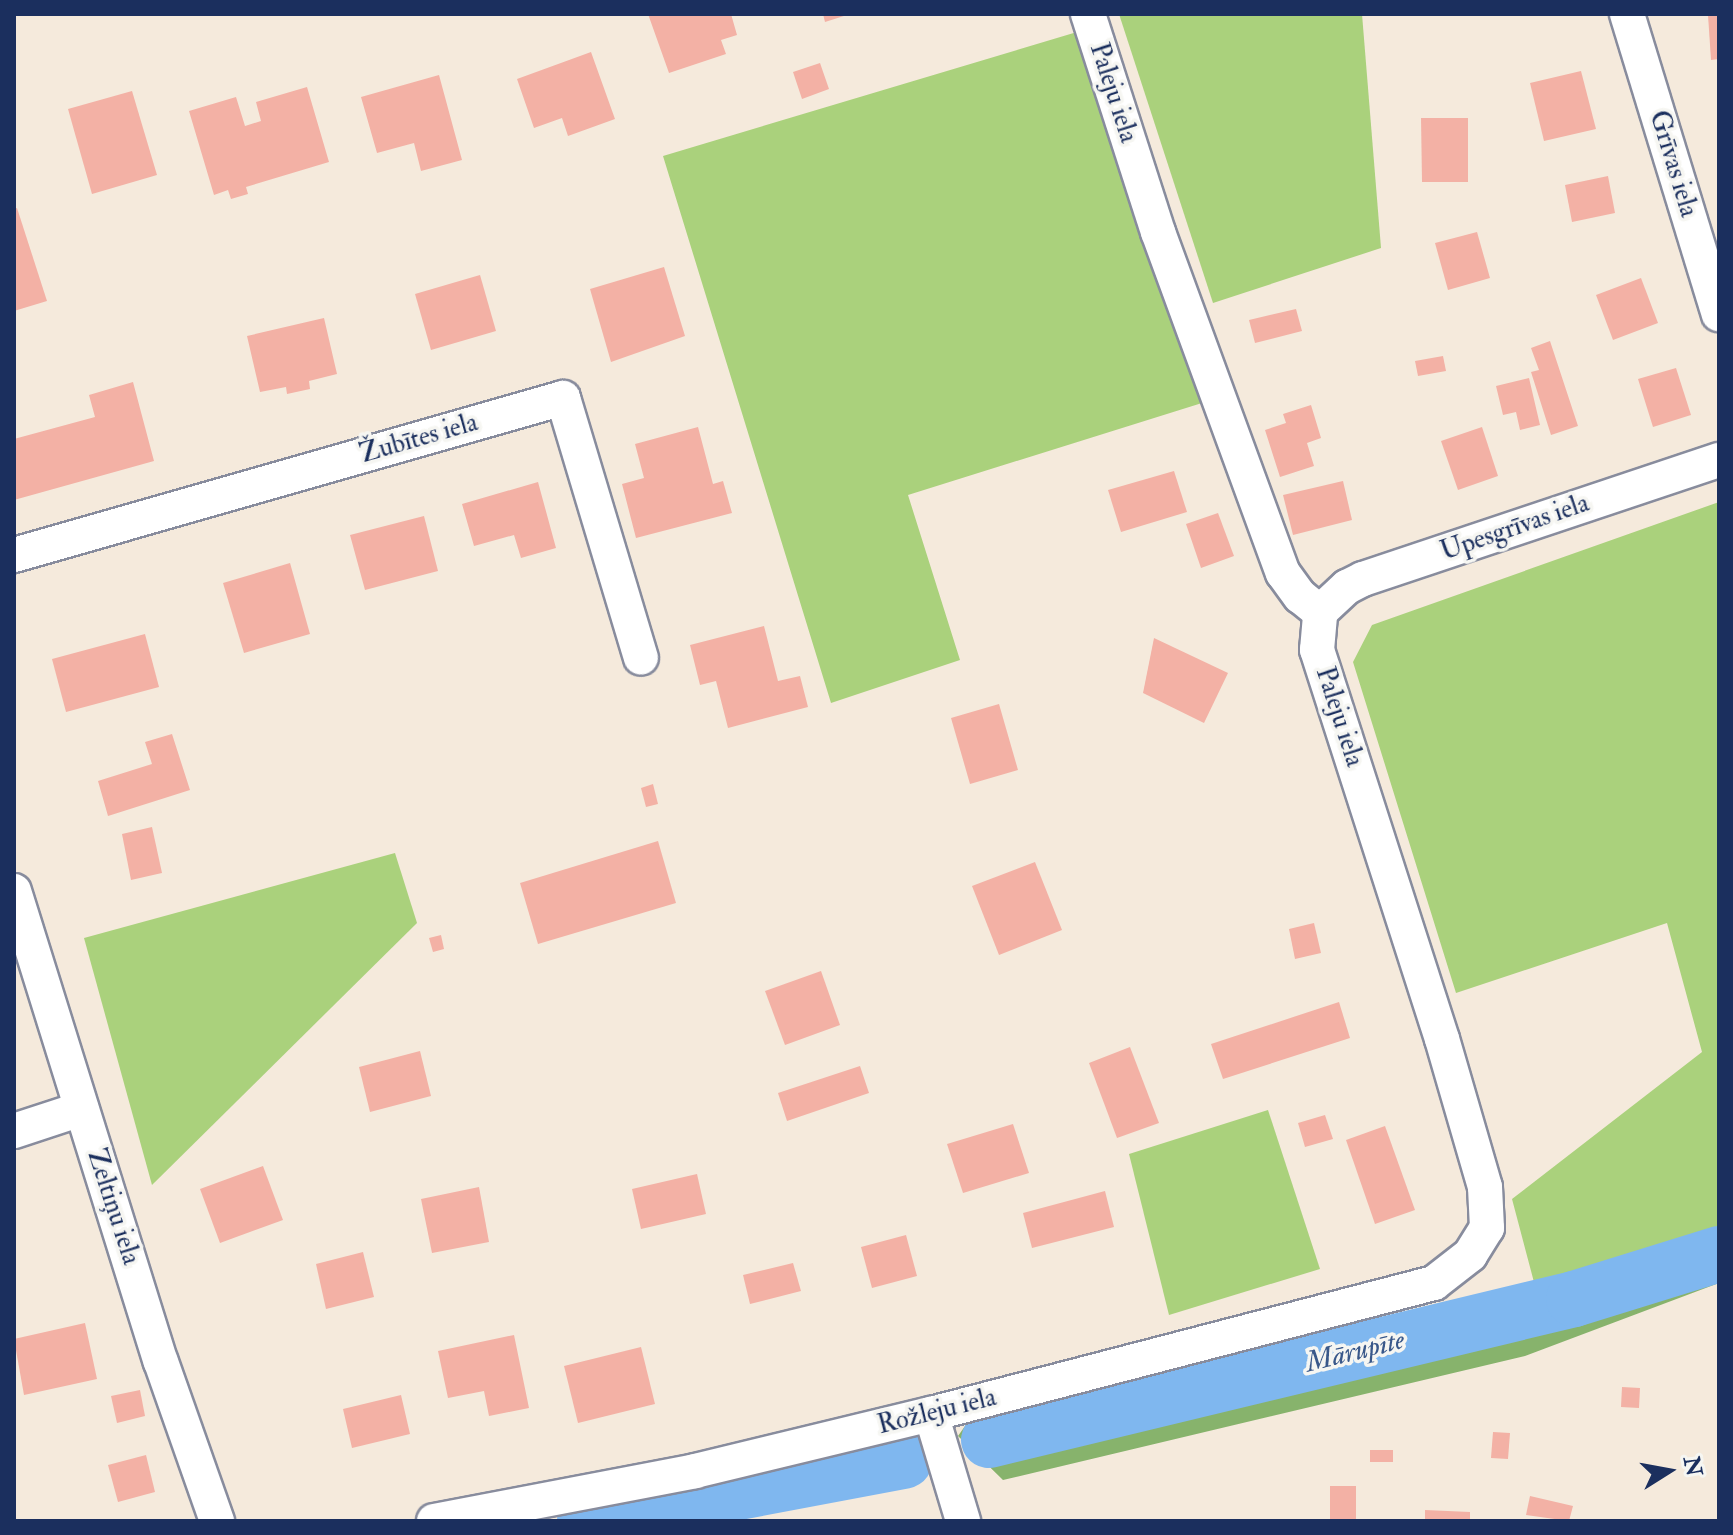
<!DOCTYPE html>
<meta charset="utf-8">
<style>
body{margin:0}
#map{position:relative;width:1733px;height:1535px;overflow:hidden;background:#f5eadc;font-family:"IM FELL Double Pica",serif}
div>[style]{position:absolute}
.green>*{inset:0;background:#aad17c}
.forest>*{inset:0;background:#87b36c}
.river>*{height:56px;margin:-28px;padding:0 28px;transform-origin:28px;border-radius:28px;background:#7fb7ef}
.building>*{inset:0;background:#f3b1a5}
.roads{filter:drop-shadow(2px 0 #888c9d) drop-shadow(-2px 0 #888c9d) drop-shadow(0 2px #888c9d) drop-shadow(0 -2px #888c9d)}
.minor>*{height:34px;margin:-17px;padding:0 17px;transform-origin:17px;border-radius:17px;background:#fff}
span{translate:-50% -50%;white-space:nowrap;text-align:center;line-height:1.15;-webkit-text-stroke:7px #f6f6f2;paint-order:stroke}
.street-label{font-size:26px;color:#1b2f5e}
.water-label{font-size:28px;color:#39588a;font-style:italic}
.frame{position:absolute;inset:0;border:16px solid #1b2f5e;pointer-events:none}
.north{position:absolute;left:1629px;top:1431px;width:80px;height:80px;-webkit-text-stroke:6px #f6f6f2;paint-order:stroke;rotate:79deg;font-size:22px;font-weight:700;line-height:32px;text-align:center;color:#1b2f5e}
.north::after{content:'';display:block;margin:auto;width:28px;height:36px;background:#1b2f5e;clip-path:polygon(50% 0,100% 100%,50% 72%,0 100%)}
</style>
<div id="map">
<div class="green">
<div style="clip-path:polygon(1119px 14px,1362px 14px,1381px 248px,1213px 303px)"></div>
<div style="clip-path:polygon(1077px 32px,1202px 403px,908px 495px,960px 660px,831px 703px,663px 156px)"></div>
<div style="clip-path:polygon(1719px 502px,1719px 1227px,1535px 1286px,1512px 1199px,1702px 1052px,1667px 923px,1456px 993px,1353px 662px,1372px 625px)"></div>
<div style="clip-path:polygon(395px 853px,417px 923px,152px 1185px,84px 938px)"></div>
<div style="clip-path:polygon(1268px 1110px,1320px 1269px,1169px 1315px,1129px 1154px)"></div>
</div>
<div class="forest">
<div style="clip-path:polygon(1719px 1228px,1719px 1283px,1525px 1356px,1003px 1480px,958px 1436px,970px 1419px,1535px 1286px)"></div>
</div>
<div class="river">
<div style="left:989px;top:1440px;width:602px;rotate:-13.55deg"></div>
<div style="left:1574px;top:1299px;width:152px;rotate:-17.2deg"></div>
<div style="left:585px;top:1521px;width:325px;rotate:-10.7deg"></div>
</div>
<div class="building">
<div style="clip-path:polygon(648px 14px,731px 14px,737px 35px,721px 40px,726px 54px,669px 73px)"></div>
<div style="clip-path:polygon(823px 14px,847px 14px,847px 15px,825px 22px)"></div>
<div style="clip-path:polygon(1719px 14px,1719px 59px,1711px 60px,1708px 15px)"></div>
<div style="clip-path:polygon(591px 52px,615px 119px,568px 136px,562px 118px,534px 128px,517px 79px)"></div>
<div style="clip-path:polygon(820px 63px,829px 89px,802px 99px,793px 72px)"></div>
<div style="clip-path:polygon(1581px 71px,1596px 129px,1544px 141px,1530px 83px)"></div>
<div style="clip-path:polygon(439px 75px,462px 160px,421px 171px,414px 143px,377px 153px,361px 97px)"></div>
<div style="clip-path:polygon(307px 87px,329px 162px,246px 187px,248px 194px,231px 199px,228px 190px,214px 195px,189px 111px,236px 97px,245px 126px,261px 121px,256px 102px)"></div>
<div style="clip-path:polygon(132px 91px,157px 175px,92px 194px,68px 109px)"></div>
<div style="clip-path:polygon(1421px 118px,1468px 118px,1468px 182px,1422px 182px)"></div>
<div style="clip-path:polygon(1608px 176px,1615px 213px,1572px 222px,1565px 185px)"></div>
<div style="clip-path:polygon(17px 208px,47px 301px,14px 311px,14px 209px)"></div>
<div style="clip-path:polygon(1477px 232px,1490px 278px,1448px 290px,1435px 243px)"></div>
<div style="clip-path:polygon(664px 267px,685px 336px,611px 362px,590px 289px)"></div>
<div style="clip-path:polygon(480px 275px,496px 331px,431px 350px,415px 294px)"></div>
<div style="clip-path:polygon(1641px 278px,1658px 323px,1613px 340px,1596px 295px)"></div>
<div style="clip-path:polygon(1296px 309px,1302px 331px,1255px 343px,1249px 320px)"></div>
<div style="clip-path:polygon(324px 318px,337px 374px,309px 381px,310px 389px,287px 394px,286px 387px,260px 392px,247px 336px)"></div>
<div style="clip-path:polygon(1550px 341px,1578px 426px,1551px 435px,1531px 372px,1539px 370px,1531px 348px)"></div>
<div style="clip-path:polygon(1443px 356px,1446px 371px,1418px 376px,1415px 361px)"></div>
<div style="clip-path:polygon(1676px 368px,1691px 415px,1653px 427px,1638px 379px)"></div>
<div style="clip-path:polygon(1529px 378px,1540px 425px,1520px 430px,1516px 412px,1503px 415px,1496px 386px)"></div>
<div style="clip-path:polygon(133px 382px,154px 461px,14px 500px,14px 439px,95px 417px,89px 395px)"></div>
<div style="clip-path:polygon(1311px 405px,1321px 438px,1307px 443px,1314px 466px,1280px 477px,1265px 430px,1286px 423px,1283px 414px)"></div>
<div style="clip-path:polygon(698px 427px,713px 484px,723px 481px,732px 513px,636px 538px,622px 484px,644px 478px,635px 444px)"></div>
<div style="clip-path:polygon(1482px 427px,1498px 476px,1458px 490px,1441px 441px)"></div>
<div style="clip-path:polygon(1174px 471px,1187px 512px,1121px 532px,1108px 490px)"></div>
<div style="clip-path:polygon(1343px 481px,1352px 520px,1293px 535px,1283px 495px)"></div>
<div style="clip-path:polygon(538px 482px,556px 548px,521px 558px,514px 535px,474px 546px,462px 504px)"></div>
<div style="clip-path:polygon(1218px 513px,1234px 556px,1201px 568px,1186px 524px)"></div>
<div style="clip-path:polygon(424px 516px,438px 571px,365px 590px,350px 535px)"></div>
<div style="clip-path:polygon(290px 563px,310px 634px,244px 653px,223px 583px)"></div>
<div style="clip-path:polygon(764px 626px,778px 681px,800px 676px,808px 707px,728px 728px,716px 681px,700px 685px,690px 645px)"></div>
<div style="clip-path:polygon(145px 634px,159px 687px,66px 712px,52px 659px)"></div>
<div style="clip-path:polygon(1154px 638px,1228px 673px,1204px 723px,1143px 693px)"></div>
<div style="clip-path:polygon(999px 704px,1018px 770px,970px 784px,951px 718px)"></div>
<div style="clip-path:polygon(172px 734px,190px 790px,108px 816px,98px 781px,152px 764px,145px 742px)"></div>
<div style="clip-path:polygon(653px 784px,658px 804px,646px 807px,641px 788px)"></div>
<div style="clip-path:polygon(152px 827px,162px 873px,131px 880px,122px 834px)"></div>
<div style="clip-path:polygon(658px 841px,676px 903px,538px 944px,520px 883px)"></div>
<div style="clip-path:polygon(1035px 862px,1062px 930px,999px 955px,972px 886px)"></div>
<div style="clip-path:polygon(1314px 923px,1321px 953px,1295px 959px,1289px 929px)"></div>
<div style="clip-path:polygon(441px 935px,444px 949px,433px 952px,429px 938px)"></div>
<div style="clip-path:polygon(821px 971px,840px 1025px,785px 1045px,765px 991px)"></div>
<div style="clip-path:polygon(1339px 1002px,1350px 1038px,1223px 1079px,1211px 1044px)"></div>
<div style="clip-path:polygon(1130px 1047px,1159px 1123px,1117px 1138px,1089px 1063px)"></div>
<div style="clip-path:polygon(420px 1051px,431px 1096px,370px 1112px,359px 1067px)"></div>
<div style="clip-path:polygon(860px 1066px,869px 1093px,787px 1121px,778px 1093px)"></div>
<div style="clip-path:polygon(1325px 1115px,1333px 1139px,1305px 1147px,1298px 1123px)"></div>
<div style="clip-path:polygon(1013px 1124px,1029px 1173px,963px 1193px,947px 1144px)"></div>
<div style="clip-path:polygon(1385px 1126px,1415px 1210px,1375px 1224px,1346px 1140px)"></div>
<div style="clip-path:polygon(263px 1166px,283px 1220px,220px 1243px,200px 1189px)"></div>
<div style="clip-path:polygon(697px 1174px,706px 1214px,641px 1229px,632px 1189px)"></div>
<div style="clip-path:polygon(479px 1187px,489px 1242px,432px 1253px,421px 1199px)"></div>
<div style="clip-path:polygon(1105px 1191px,1114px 1227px,1032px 1248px,1023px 1213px)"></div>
<div style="clip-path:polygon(906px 1235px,917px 1276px,872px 1288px,861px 1247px)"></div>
<div style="clip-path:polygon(363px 1252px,374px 1297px,326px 1309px,316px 1264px)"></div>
<div style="clip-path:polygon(793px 1263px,801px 1291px,750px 1304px,743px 1275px)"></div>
<div style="clip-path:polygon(85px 1323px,97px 1379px,24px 1395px,14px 1339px)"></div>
<div style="clip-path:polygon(514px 1335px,529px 1408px,489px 1416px,484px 1391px,448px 1398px,438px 1351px)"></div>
<div style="clip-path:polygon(641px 1347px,655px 1404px,578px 1423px,564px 1366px)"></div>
<div style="clip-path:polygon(1622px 1387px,1640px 1388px,1639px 1408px,1621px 1407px)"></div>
<div style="clip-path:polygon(140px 1390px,145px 1416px,117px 1423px,111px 1396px)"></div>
<div style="clip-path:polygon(401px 1395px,410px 1434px,352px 1448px,343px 1409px)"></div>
<div style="clip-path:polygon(1493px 1432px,1510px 1433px,1508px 1459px,1491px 1458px)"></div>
<div style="clip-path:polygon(1370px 1450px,1393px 1450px,1393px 1462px,1370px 1462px)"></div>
<div style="clip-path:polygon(146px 1455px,155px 1492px,118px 1502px,108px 1465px)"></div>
<div style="clip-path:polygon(1330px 1486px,1356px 1486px,1356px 1521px,1330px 1521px)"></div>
<div style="clip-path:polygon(1530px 1496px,1573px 1506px,1569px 1521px,1526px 1515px)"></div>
<div style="clip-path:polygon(1425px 1510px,1470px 1512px,1470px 1521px,1425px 1521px)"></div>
</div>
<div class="roads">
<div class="minor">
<div style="left:1088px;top:14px;width:229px;rotate:72.2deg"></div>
<div style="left:1158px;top:232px;width:363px;rotate:69.9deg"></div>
<div style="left:1283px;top:573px;width:29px;rotate:54deg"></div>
<div style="left:1300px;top:596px;width:26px;rotate:39deg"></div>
<div style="left:1627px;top:14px;width:314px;rotate:73deg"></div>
<div style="left:14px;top:555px;width:571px;rotate:-15.96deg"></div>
<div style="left:563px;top:398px;width:271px;rotate:73.3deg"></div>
<div style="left:1320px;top:612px;width:37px;rotate:-43deg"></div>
<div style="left:1347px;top:587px;width:18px;rotate:-27deg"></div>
<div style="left:1363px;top:579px;width:375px;rotate:-18.5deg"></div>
<div style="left:14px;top:891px;width:493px;rotate:72.7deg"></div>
<div style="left:161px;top:1362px;width:169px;rotate:70.6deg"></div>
<div style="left:14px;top:1131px;width:71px;rotate:-18.2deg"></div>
<div style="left:931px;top:1414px;width:112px;rotate:73.3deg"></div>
<div style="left:434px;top:1521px;width:266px;rotate:-10.8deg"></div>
<div style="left:695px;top:1471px;width:243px;rotate:-13.6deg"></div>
<div style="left:931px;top:1414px;width:520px;rotate:-14.6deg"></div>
<div style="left:1434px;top:1283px;width:46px;rotate:-37.9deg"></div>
<div style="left:1470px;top:1255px;width:32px;rotate:-58deg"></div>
<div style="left:1487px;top:1228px;width:41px;rotate:-92.8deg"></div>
<div style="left:1485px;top:1187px;width:154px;rotate:-106.2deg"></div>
<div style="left:1442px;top:1039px;width:409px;rotate:-107.8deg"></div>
<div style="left:1317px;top:650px;width:38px;rotate:-85deg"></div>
</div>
</div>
<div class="street-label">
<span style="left:1113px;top:93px;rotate:72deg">Paleju iela</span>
<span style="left:1673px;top:164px;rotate:73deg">Grīvas iela</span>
<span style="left:419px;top:439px;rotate:-16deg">Žubītes iela</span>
<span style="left:1515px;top:528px;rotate:-19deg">Upesgrīvas iela</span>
<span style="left:1339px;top:717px;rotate:72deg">Paleju iela</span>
<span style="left:113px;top:1207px;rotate:72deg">Zeltiņu iela</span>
<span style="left:937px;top:1412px;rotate:-14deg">Rožleju iela</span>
</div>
<div class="water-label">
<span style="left:1355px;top:1352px;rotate:-14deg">Mārupīte</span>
</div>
<div class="frame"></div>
<div class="north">N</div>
</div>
